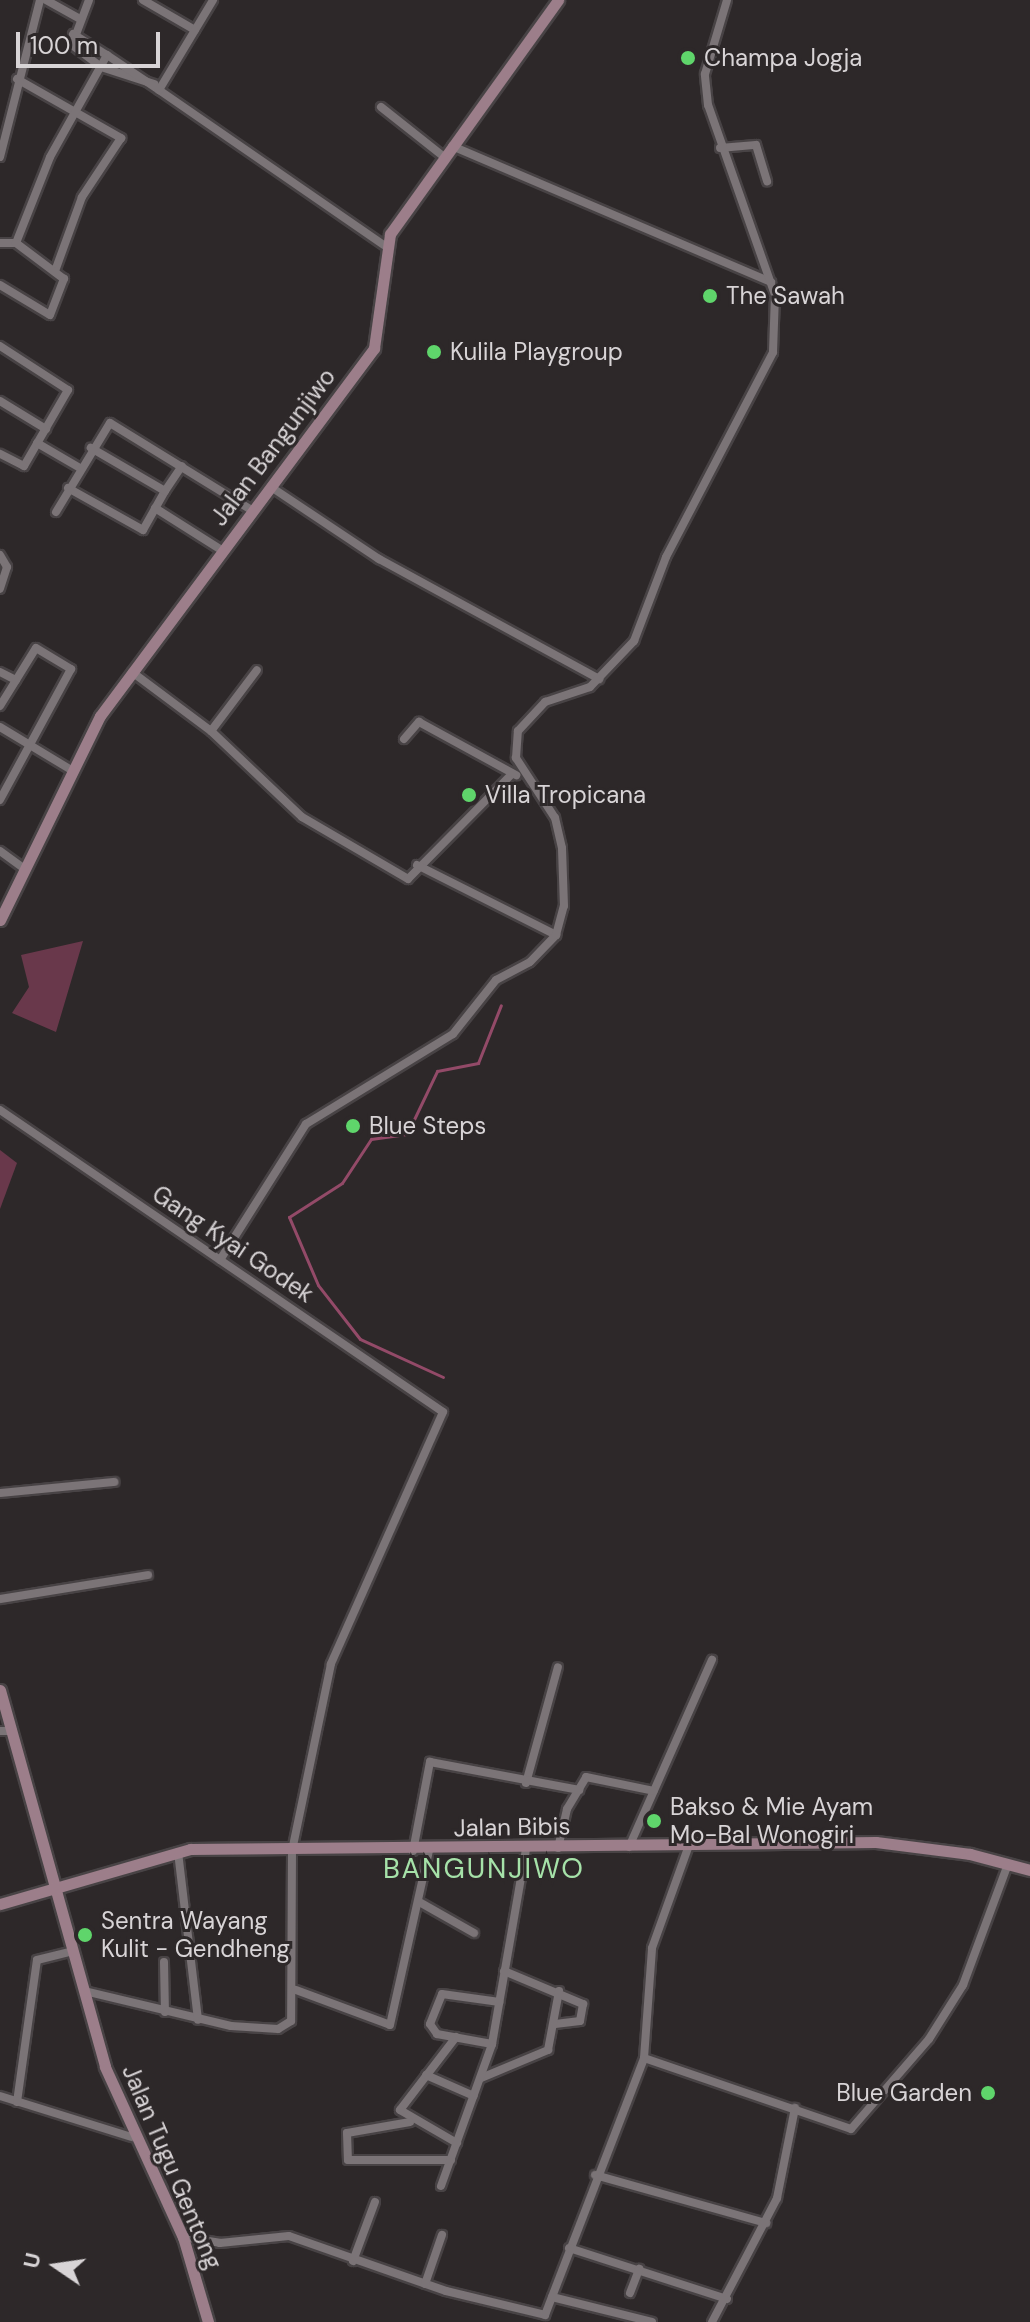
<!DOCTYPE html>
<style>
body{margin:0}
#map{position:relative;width:1030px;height:2322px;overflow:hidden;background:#2d2829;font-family:"DM Sans",sans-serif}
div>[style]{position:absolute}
.green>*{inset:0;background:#69384b}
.stream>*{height:3px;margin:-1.5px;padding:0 1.5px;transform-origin:1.5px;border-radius:1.5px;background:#934a68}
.roads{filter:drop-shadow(2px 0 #484345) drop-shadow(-2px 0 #484345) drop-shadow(0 2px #484345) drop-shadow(0 -2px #484345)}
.minor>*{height:8px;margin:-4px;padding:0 4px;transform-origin:4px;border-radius:4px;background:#7b7477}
.secondary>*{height:11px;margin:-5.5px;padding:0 5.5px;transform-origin:5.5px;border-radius:5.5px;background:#9c7e8a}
.dots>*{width:22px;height:22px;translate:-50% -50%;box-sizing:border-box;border:4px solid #2d2829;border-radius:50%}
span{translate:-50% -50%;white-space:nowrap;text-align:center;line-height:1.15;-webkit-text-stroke:6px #2d2829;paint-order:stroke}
.poi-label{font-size:24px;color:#d8d4d6}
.left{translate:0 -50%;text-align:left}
.right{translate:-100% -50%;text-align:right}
.street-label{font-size:24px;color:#d8d4d6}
.quarter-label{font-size:28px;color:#a6e2a9;letter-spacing:2px}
.north{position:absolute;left:16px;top:2226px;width:80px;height:80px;-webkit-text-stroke:6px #2d2829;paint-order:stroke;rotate:283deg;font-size:22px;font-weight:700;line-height:32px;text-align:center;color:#d8d4d6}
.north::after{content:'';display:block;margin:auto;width:28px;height:36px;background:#d8d4d6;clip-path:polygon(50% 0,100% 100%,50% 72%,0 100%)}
.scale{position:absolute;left:16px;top:32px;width:144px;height:36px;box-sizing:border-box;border:4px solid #d8d4d6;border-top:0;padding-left:10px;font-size:24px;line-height:28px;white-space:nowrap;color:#d8d4d6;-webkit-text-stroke:6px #2d2829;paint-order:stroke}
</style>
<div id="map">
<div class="green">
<div style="clip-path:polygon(83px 941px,56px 1032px,12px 1013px,29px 987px,21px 955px)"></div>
<div style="clip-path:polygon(0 1150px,17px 1163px,0 1209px)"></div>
</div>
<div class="stream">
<div style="left:443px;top:1377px;width:91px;rotate:-155.4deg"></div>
<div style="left:360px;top:1339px;width:68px;rotate:-127.9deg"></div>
<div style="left:318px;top:1285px;width:74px;rotate:-113.1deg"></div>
<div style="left:289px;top:1217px;width:63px;rotate:-32.7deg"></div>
<div style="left:342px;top:1183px;width:53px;rotate:-56.6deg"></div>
<div style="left:371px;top:1139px;width:36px;rotate:-8deg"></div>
<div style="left:407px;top:1134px;width:70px;rotate:-64.5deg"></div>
<div style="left:437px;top:1071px;width:42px;rotate:-11deg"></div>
<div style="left:478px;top:1063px;width:62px;rotate:-68.4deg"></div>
</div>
<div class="roads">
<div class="minor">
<div style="left:46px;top:0;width:39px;rotate:29deg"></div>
<div style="left:89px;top:0;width:48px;rotate:110.7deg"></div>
<div style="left:72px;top:45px;width:36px;rotate:37deg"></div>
<div style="left:101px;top:67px;width:56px;rotate:17.8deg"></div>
<div style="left:143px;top:0;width:60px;rotate:30deg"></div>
<div style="left:73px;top:34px;width:40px;rotate:32deg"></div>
<div style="left:17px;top:79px;width:120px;rotate:29.6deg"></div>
<div style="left:121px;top:138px;width:71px;rotate:123.5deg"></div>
<div style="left:82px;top:197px;width:79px;rotate:110deg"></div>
<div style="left:159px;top:90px;width:273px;rotate:34.6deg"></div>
<div style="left:381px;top:107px;width:80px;rotate:38.4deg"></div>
<div style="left:452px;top:146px;width:347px;rotate:23.1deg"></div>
<div style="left:720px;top:148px;width:36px;rotate:-5deg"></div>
<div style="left:756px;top:145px;width:38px;rotate:73deg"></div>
<div style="left:0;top:157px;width:162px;rotate:-75.7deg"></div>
<div style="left:0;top:243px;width:16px"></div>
<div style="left:16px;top:243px;width:92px;rotate:-68.4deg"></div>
<div style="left:50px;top:157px;width:117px;rotate:-60.8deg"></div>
<div style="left:107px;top:55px;width:63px;rotate:33.9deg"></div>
<div style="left:159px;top:90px;width:105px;rotate:-59deg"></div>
<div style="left:0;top:285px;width:58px;rotate:31deg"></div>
<div style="left:50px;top:315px;width:39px;rotate:-69deg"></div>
<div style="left:64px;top:279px;width:60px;rotate:-143.1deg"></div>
<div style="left:0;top:346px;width:81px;rotate:32.9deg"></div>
<div style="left:68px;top:390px;width:88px;rotate:120.1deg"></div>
<div style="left:24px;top:466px;width:27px;rotate:-153deg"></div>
<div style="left:0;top:401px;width:54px;rotate:31.3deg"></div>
<div style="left:37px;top:443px;width:50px;rotate:30.2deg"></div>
<div style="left:271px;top:487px;width:130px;rotate:33.7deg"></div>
<div style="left:379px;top:559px;width:251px;rotate:28.6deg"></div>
<div style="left:68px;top:488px;width:86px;rotate:29.2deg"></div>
<div style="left:143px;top:530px;width:45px;rotate:-60.6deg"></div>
<div style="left:165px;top:491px;width:86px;rotate:-149.8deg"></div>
<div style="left:165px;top:491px;width:30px;rotate:-56deg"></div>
<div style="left:155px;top:508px;width:80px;rotate:32.3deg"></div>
<div style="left:56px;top:512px;width:104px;rotate:-58.8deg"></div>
<div style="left:110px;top:423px;width:168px;rotate:31.6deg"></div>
<div style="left:0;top:555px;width:14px;rotate:60deg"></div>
<div style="left:7px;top:567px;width:23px;rotate:108deg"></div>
<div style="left:0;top:672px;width:18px;rotate:27deg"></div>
<div style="left:132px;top:672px;width:99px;rotate:36.8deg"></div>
<div style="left:211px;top:731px;width:76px;rotate:-53deg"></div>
<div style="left:0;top:706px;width:68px;rotate:-58.2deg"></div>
<div style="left:36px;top:648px;width:41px;rotate:31deg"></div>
<div style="left:71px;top:669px;width:149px;rotate:118.5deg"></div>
<div style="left:0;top:727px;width:85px;rotate:31.1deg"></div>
<div style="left:211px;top:731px;width:125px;rotate:43.4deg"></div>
<div style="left:302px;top:817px;width:123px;rotate:30.3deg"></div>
<div style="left:408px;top:879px;width:148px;rotate:-45.3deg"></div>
<div style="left:404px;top:739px;width:23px;rotate:-49deg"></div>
<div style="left:419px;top:722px;width:111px;rotate:28.7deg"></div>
<div style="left:0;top:851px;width:31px;rotate:36deg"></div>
<div style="left:417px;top:865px;width:156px;rotate:26.7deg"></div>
<div style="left:0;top:1110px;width:536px;rotate:34.28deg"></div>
<div style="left:443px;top:1412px;width:276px;rotate:114deg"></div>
<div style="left:331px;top:1664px;width:191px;rotate:101.8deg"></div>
<div style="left:292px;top:1851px;width:170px;rotate:90.3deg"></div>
<div style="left:291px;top:2021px;width:15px;rotate:148deg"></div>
<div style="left:278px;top:2029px;width:47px;rotate:-176.3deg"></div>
<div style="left:231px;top:2026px;width:147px;rotate:-166.6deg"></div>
<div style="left:220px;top:1260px;width:161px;rotate:-57.7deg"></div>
<div style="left:306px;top:1124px;width:172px;rotate:-31.5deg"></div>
<div style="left:453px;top:1034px;width:69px;rotate:-51.5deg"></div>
<div style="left:496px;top:980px;width:38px;rotate:-28deg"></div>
<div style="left:530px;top:962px;width:37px;rotate:-46deg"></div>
<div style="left:556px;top:935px;width:30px;rotate:-75deg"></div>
<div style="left:564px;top:906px;width:58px;rotate:-92deg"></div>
<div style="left:562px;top:848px;width:31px;rotate:-103deg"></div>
<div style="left:555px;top:818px;width:72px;rotate:-123deg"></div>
<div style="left:516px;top:758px;width:27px;rotate:-86deg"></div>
<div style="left:518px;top:731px;width:40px;rotate:-47deg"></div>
<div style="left:545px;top:702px;width:47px;rotate:-18.4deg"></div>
<div style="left:590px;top:687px;width:64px;rotate:-46.3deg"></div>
<div style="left:634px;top:641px;width:90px;rotate:-69.1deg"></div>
<div style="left:666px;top:557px;width:231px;rotate:-62.4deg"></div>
<div style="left:773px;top:352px;width:57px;rotate:-88deg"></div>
<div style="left:775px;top:295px;width:201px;rotate:-109.4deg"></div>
<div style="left:708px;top:105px;width:31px;rotate:-96deg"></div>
<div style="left:705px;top:74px;width:77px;rotate:-73.4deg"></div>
<div style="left:0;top:1493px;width:115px;rotate:-5.5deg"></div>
<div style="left:0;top:1599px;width:150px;rotate:-9.2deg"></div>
<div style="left:0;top:1731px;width:13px"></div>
<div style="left:526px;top:1783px;width:120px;rotate:-74.6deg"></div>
<div style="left:629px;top:1847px;width:205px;rotate:-66.1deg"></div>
<div style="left:558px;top:1848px;width:40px;rotate:-77deg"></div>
<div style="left:567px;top:1809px;width:37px;rotate:-59deg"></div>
<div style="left:586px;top:1777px;width:69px;rotate:11.6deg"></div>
<div style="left:413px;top:1851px;width:91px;rotate:-79.2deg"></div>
<div style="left:430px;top:1762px;width:152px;rotate:10.6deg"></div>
<div style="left:178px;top:1852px;width:169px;rotate:83.2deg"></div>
<div style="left:421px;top:1903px;width:61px;rotate:29.5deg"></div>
<div style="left:164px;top:1962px;width:50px;rotate:88.9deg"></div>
<div style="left:504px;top:1971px;width:86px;rotate:22.7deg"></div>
<div style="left:583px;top:2004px;width:17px;rotate:100deg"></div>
<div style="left:580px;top:2021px;width:25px;rotate:173deg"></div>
<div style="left:296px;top:1990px;width:100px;rotate:20.4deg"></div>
<div style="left:390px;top:2025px;width:178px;rotate:-77.4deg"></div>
<div style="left:456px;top:2037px;width:92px;rotate:127.5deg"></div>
<div style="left:400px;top:2110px;width:66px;rotate:30.1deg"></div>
<div style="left:492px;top:2044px;width:56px;rotate:-169.7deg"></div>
<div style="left:437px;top:2034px;width:12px;rotate:-125deg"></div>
<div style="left:430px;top:2024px;width:32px;rotate:-68deg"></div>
<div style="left:442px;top:1994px;width:58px;rotate:8deg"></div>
<div style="left:644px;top:2058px;width:219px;rotate:18.9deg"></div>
<div style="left:851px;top:2129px;width:119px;rotate:-49.1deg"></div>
<div style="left:929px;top:2039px;width:64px;rotate:-57.8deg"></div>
<div style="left:963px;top:1985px;width:129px;rotate:-69.6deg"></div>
<div style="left:426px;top:2075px;width:52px;rotate:23.6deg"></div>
<div style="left:481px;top:2078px;width:73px;rotate:-22.7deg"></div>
<div style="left:548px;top:2050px;width:60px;rotate:-79.4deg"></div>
<div style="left:0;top:2096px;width:138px;rotate:17.3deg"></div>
<div style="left:17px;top:2102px;width:143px;rotate:-82deg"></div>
<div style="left:37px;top:1960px;width:38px;rotate:-14deg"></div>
<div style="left:410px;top:2122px;width:64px;rotate:170.1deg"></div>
<div style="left:347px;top:2133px;width:27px;rotate:88deg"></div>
<div style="left:348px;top:2160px;width:103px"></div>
<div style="left:595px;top:2175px;width:178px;rotate:15.7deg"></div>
<div style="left:441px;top:2186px;width:151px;rotate:-70.2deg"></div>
<div style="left:492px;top:2044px;width:198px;rotate:-80.1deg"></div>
<div style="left:183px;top:2237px;width:37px;rotate:9deg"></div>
<div style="left:220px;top:2243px;width:69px;rotate:-5.8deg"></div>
<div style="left:289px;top:2236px;width:166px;rotate:19.3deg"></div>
<div style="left:446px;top:2291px;width:102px;rotate:13.6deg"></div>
<div style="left:545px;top:2315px;width:275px;rotate:-68.9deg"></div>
<div style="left:644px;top:2058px;width:110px;rotate:-85.8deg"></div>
<div style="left:652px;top:1948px;width:109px;rotate:-70.2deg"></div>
<div style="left:569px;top:2248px;width:166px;rotate:17.9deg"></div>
<div style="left:353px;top:2261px;width:63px;rotate:-69.6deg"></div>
<div style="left:425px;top:2284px;width:52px;rotate:-70.9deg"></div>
<div style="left:630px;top:2293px;width:26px;rotate:-69deg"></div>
<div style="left:552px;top:2297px;width:103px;rotate:14deg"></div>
<div style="left:712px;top:2322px;width:140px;rotate:-62.3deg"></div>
<div style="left:777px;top:2198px;width:92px;rotate:-78.7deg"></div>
</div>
<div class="secondary">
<div style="left:0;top:920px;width:227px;rotate:-63.9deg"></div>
<div style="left:100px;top:716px;width:459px;rotate:-53.3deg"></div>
<div style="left:374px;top:348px;width:115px;rotate:-82deg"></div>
<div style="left:390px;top:234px;width:288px;rotate:-54.3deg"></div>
<div style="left:0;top:1690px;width:391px;rotate:74.4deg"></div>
<div style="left:105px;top:2067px;width:187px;rotate:65.4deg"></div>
<div style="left:183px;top:2237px;width:89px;rotate:73.6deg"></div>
<div style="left:0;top:1904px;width:198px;rotate:-16.1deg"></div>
<div style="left:190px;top:1849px;width:686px;rotate:-0.58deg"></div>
<div style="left:876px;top:1842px;width:95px;rotate:7.3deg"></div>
<div style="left:970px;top:1854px;width:62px;rotate:14.9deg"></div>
</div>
</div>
<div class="dots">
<div style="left:688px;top:58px;background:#5fd56b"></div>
<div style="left:710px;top:296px;background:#5fd56b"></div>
<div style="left:434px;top:352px;background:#5fd56b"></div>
<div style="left:469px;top:795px;background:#5fd56b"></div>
<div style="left:353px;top:1126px;background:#5fd56b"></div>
<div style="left:654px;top:1821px;background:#5fd56b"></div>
<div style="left:85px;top:1935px;background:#5fd56b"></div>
<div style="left:988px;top:2093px;background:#5fd56b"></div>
</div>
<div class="poi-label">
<span class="left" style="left:704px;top:58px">Champa Jogja</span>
<span class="left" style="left:726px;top:296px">The Sawah</span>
<span class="left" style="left:450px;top:352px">Kulila Playgroup</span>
<span class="left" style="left:485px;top:795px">Villa Tropicana</span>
<span class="left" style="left:369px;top:1126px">Blue Steps</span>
<span class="left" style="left:670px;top:1821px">Bakso &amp; Mie Ayam<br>Mo-Bal Wonogiri</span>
<span class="left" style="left:101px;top:1935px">Sentra Wayang<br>Kulit - Gendheng</span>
<span class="right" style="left:972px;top:2093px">Blue Garden</span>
</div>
<div class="street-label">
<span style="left:273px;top:447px;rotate:-53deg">Jalan Bangunjiwo</span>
<span style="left:233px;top:1244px;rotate:34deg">Gang Kyai Godek</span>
<span style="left:512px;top:1827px;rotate:-1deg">Jalan Bibis</span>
<span style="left:172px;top:2167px;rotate:67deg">Jalan Tugu Gentong</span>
</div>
<div class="quarter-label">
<span style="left:484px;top:1869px">BANGUNJIWO</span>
</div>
<div class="north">U</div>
<div class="scale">100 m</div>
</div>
